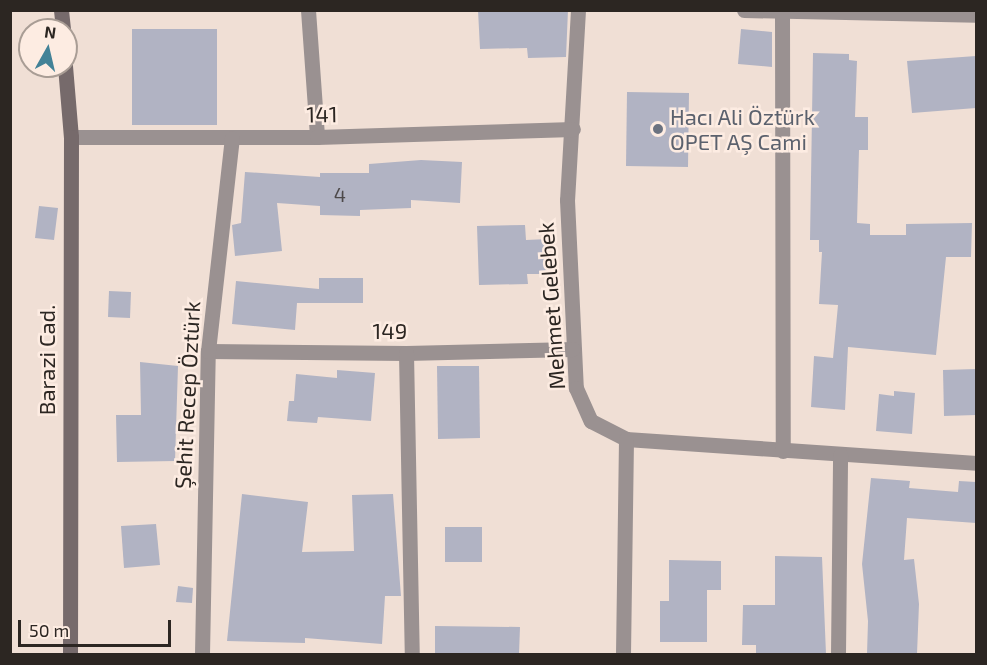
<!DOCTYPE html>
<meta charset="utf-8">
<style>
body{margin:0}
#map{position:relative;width:987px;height:665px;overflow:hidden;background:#f0dfd5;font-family:"Exo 2",sans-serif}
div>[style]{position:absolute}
.building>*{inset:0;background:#b1b3c3}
.street>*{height:15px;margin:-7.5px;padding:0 7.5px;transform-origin:7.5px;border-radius:7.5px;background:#9a9191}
.secondary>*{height:15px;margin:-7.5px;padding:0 7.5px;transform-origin:7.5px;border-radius:7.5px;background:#766a6b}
.dots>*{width:16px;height:16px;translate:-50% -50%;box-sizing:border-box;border:3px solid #fdece2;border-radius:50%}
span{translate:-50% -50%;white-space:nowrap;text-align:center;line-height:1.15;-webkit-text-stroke:5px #fdece2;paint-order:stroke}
.number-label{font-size:20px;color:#4d494a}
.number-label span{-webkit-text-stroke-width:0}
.street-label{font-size:22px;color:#2c2622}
.worship-label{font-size:22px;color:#5b616d}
.left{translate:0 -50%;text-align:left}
.frame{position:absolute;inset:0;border:12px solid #2c2622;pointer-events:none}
.north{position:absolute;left:18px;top:18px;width:60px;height:60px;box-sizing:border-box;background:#fdece2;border:2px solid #a99d95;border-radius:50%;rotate:8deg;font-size:16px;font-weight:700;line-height:24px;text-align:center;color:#2c2622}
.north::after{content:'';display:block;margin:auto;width:21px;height:27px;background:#438297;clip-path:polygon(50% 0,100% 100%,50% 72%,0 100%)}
.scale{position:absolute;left:18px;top:620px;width:153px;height:27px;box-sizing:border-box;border:3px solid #2c2622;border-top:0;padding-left:8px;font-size:18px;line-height:21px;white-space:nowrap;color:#2c2622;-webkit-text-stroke:4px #fdece2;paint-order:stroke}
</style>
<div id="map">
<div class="building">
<div style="clip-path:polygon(478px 10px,568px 10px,566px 57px,528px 58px,527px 48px,480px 49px)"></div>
<div style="clip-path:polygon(132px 29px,217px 29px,217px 125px,132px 125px)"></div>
<div style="clip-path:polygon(741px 29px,772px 32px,772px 67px,738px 64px)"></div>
<div style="clip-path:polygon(813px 53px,849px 54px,849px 60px,857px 61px,855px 117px,868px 117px,868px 150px,859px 150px,857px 223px,870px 224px,870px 235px,906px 235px,906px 224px,972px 223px,971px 257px,946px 257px,936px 355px,848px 347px,845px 410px,811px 407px,814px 356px,833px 358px,838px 305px,819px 304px,822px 252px,819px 252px,819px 240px,810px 240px)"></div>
<div style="clip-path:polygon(976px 56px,976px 108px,912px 113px,907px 61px)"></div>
<div style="clip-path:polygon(627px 92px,689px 93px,688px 167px,626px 166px)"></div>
<div style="clip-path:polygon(421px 160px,462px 162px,460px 203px,411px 200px,411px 208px,360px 210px,360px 216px,320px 215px,320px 206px,277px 203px,282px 251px,235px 256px,232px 225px,241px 223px,245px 172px,320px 177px,320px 173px,369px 173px,369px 164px)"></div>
<div style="clip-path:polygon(39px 206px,58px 208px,54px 240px,35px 238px)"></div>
<div style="clip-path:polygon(525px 225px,526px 240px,548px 239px,549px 274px,527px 274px,528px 284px,479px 285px,477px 226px)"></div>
<div style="clip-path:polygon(319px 278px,363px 278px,363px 303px,297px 303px,295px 330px,232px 324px,236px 281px,319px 289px)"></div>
<div style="clip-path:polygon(109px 291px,131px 292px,130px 318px,108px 317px)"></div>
<div style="clip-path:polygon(140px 362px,178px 366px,175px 461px,117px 462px,116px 415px,141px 415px)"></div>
<div style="clip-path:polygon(437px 366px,479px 366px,480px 438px,438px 439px)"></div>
<div style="clip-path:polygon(976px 369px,976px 415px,944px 416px,943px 370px)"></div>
<div style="clip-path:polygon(337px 370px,375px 373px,371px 421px,318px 417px,317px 423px,287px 421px,289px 401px,294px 401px,296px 374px,337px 378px)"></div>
<div style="clip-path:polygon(894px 391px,915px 393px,912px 434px,876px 431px,879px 394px,894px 396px)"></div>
<div style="clip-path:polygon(871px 478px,910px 481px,909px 488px,958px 492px,959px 481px,976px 482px,976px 523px,907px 518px,904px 560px,914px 559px,919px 604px,917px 654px,867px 654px,868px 621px,862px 564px)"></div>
<div style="clip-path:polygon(242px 494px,308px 502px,302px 552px,354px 551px,352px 495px,393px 494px,401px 596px,385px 596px,382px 644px,305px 638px,305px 643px,227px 641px)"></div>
<div style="clip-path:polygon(156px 524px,160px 565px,124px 568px,121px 526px)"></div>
<div style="clip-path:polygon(445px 527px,482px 527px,482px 562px,445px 562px)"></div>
<div style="clip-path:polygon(775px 556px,822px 557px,826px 654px,756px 654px,756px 645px,742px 645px,743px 605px,775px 605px)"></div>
<div style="clip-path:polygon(669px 560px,721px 561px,721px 590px,707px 590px,707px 642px,660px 642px,660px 601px,669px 601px)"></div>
<div style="clip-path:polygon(178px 586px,193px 588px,192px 603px,176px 602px)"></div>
<div style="clip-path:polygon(435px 626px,520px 627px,519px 654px,435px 654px)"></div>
</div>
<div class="street">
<div style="left:308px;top:10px;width:127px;rotate:85.9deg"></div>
<div style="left:578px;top:10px;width:190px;rotate:93.3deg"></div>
<div style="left:567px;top:200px;width:188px;rotate:87.3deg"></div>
<div style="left:576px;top:388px;width:36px;rotate:66deg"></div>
<div style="left:591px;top:421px;width:39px;rotate:27deg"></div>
<div style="left:626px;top:439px;width:351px;rotate:3.9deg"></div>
<div style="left:744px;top:10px;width:232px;rotate:1.2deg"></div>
<div style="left:782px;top:12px;width:439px;rotate:89.9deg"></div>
<div style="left:71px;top:137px;width:246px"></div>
<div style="left:317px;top:137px;width:256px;rotate:-1.8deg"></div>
<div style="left:208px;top:351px;width:198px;rotate:0.6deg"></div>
<div style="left:406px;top:353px;width:167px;rotate:-1.4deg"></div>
<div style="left:406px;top:353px;width:301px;rotate:88.9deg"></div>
<div style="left:202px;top:654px;width:303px;rotate:-88.9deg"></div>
<div style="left:208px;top:351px;width:214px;rotate:-83.6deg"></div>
<div style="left:623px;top:654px;width:215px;rotate:-89.2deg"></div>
<div style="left:838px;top:654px;width:199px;rotate:-89.4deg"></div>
</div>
<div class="secondary">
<div style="left:61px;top:10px;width:20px;rotate:84deg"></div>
<div style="left:65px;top:66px;width:71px;rotate:85.2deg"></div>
<div style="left:71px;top:137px;width:517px;rotate:90.11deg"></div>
</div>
<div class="dots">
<div style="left:658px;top:129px;background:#6b7280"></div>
</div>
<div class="number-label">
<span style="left:340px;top:194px">4</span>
</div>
<div class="street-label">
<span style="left:322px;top:114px;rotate:-1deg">141</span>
<span style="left:551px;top:306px;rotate:-94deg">Mehmet Gelebek</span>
<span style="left:390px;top:331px">149</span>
<span style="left:47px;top:360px;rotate:-90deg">Barazi Cad.</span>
<span style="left:187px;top:395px;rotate:-87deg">Şehit Recep Öztürk</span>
</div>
<div class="worship-label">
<span class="left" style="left:670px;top:129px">Hacı Ali Öztürk<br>OPET AŞ Cami</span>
</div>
<div class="frame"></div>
<div class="north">N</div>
<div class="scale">50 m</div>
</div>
